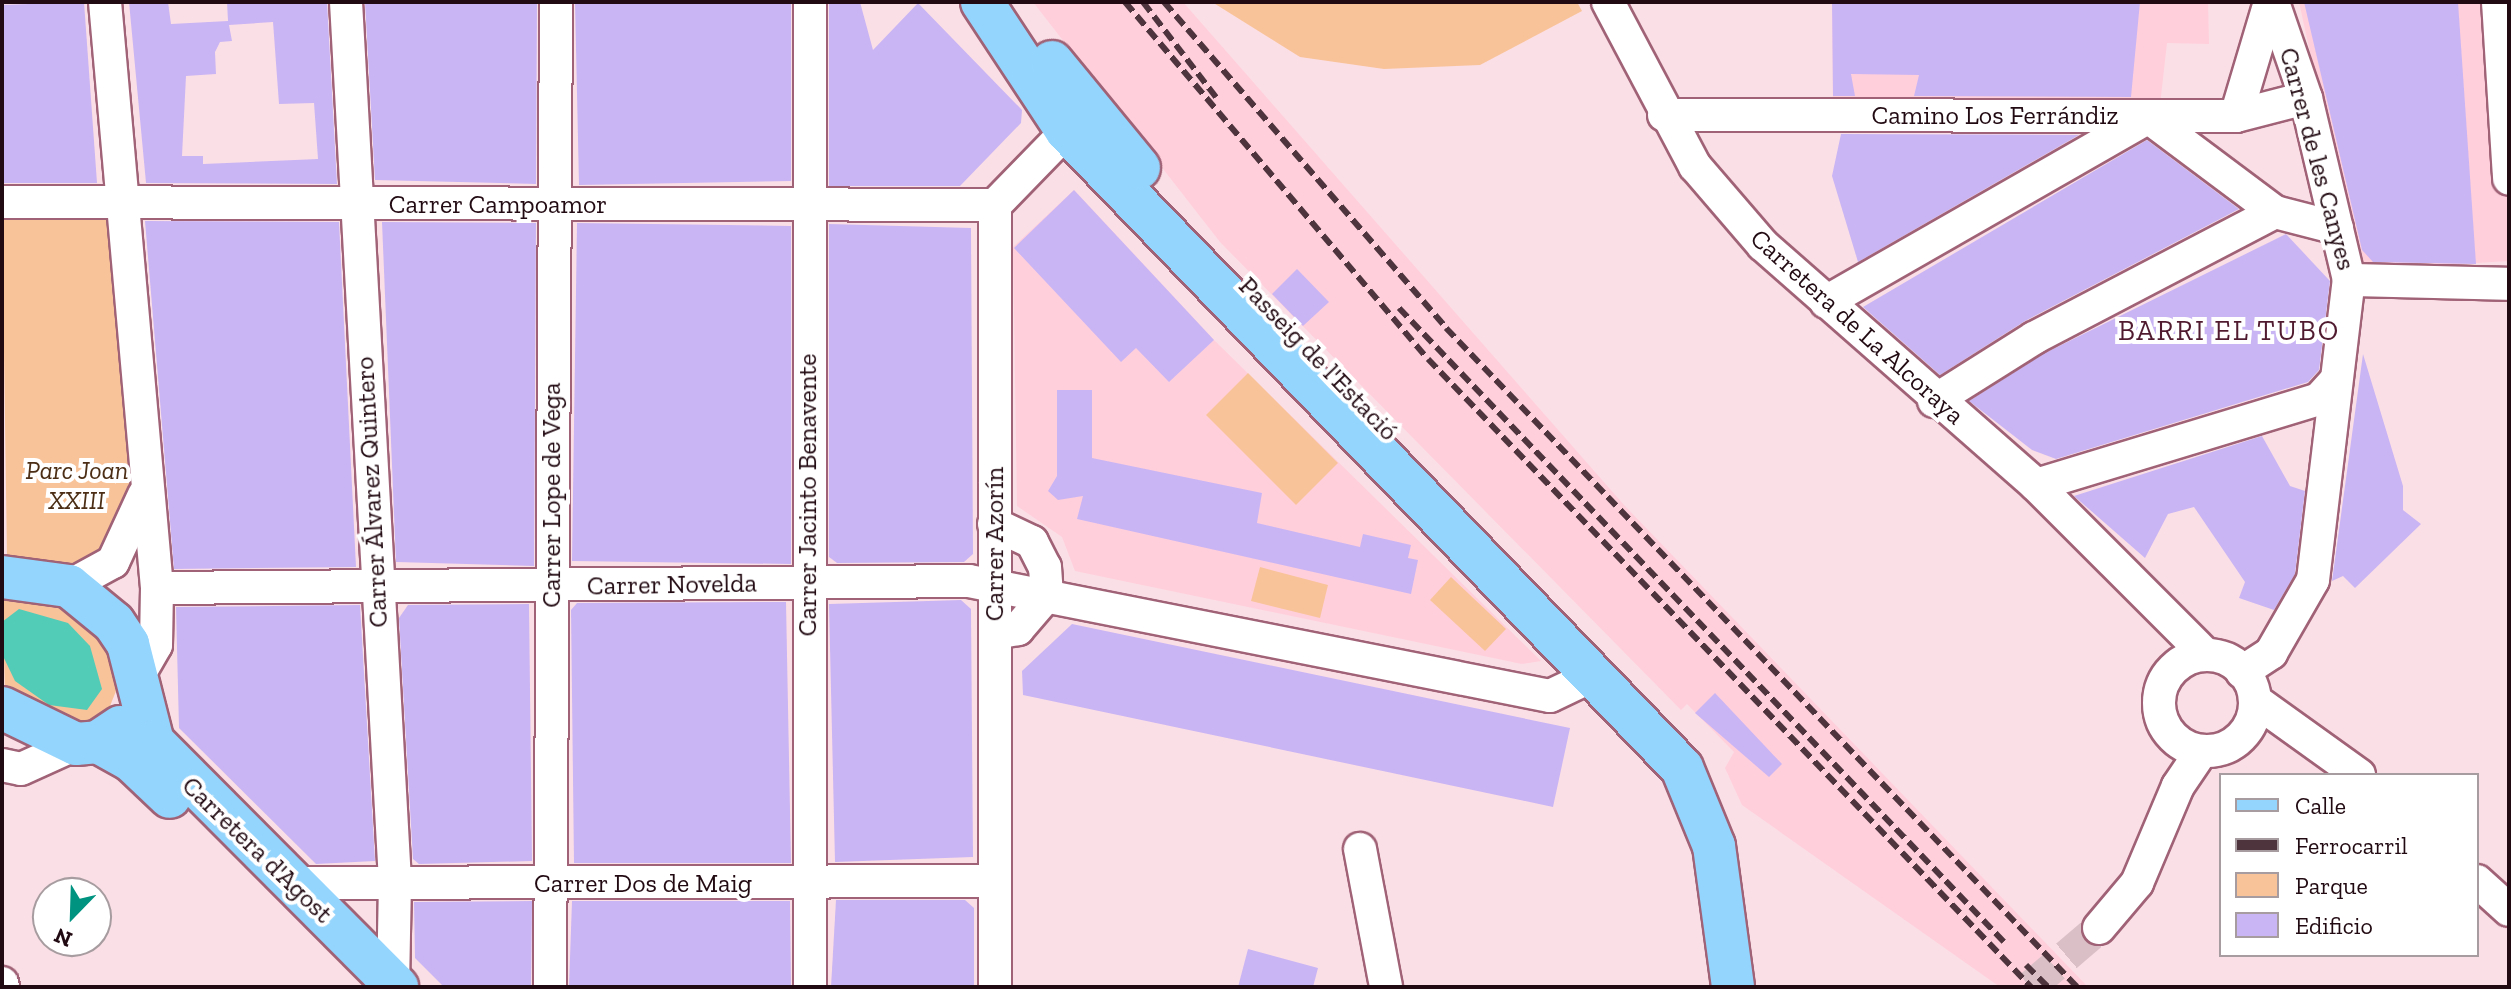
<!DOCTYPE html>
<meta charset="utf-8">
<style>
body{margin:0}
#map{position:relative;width:2511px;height:989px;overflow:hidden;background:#fbdfe6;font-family:"Zilla Slab",serif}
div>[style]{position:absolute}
.built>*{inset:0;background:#ffcfdc}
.green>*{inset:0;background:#f9c399}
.water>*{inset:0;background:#52ccb7}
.building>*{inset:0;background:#cab5f4}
.minor-tunnel>*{height:32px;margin-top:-16px;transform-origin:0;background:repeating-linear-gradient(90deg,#dabfc6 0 32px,transparent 0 48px)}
.roads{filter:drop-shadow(2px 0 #a06276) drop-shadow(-2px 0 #a06276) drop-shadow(0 2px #a06276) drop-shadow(0 -2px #a06276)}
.minor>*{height:32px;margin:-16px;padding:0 16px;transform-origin:16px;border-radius:16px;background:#fff}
.minor>.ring{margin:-16px;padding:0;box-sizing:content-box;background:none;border:32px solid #fff;border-radius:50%}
.major>*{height:42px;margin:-21px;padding:0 21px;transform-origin:21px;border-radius:21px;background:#94d5fd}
.rail>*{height:6px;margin-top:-3px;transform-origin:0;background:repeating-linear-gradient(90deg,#4e353d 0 12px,transparent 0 18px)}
span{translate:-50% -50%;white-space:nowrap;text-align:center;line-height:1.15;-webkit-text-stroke:8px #fff;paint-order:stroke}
.street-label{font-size:26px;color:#220a12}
.park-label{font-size:26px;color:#4b2e15;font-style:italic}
.neighbourhood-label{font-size:28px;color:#501a2f;letter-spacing:2px}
.frame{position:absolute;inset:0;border:4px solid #220a12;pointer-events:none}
.legend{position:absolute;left:2219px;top:773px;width:260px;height:184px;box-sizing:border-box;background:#fff;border:2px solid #a79da0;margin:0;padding:10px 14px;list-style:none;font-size:24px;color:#220a12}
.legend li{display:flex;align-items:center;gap:16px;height:40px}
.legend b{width:40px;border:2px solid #a79da0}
.north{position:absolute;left:32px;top:877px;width:80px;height:80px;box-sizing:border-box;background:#fff;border:2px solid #a79da0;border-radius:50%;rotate:203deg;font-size:22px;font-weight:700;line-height:32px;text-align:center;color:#220a12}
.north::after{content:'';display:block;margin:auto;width:28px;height:36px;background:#009380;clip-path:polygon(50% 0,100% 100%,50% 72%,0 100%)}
</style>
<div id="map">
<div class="built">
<div style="clip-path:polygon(1033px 2px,1183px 2px,1624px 505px,2088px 987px,2000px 987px,1742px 805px,1725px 768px,1734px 752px,1687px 704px,1681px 710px,1220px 242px)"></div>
<div style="clip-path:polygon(1832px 2px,2208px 2px,2209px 44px,2167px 43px,2160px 105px,1833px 102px)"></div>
<div style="clip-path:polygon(2299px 2px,2509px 2px,2509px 261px,2358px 270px)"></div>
<div style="clip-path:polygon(1074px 190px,1214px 340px,1541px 661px,1522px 664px,1075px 571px,1062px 537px,1017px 506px,1013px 247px)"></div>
</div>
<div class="green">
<div style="clip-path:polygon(1212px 2px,1577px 2px,1582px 11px,1480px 65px,1384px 69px,1300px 57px)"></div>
<div style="clip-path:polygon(134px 210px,155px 529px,78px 573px,7px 559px,2px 212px)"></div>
<div style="clip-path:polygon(1248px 373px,1338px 463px,1296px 505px,1206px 415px)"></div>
<div style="clip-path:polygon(1260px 567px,1328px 585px,1320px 618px,1251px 601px)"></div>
<div style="clip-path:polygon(1451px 577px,1506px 629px,1485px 651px,1430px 600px)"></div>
<div style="clip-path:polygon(10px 595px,54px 598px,111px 644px,122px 676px,106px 716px,76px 726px,5px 690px,2px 599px)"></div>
</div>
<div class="water">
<div style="clip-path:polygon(19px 609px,68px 623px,90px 646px,102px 689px,87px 710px,49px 705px,15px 681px,2px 654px,2px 622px)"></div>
</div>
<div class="building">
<div style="clip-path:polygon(84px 2px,97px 183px,2px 183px,2px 5px)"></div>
<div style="clip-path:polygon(evenodd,129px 2px,168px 2px,171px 24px,228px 21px,227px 2px,327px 2px,337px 184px,146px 183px,129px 2px,273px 22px,279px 104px,314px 103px,318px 159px,203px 164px,203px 156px,182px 156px,186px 76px,216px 74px,215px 52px,220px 42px,232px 41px,229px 25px,273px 22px)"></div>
<div style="clip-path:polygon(365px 2px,537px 2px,536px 184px,375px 180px)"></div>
<div style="clip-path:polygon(575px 2px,791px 2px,791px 181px,579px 185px)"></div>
<div style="clip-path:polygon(829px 2px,860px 2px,873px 50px,918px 3px,1022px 110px,1021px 123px,960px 186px,829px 186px)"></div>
<div style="clip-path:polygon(1832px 2px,2140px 2px,2131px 97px,1914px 96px,1919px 75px,1851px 74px,1855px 96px,1833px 96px)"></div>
<div style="clip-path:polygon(2304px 2px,2458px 2px,2476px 264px,2373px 262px,2362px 250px)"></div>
<div style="clip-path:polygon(1841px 134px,2079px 135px,1858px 262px,1832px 176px)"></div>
<div style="clip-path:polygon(2147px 140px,2239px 209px,2025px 321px,1940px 375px,1863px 307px)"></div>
<div style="clip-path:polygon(1074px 190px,1214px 340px,1169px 382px,1136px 348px,1121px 362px,1014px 248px)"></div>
<div style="clip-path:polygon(145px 221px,339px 222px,356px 567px,174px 569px)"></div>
<div style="clip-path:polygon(382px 222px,536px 223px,534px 566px,396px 562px)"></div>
<div style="clip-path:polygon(577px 223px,791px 226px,791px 564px,572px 561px)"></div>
<div style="clip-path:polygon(829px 224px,971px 228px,973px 554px,964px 562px,837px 563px,829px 557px)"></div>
<div style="clip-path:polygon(2286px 234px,2330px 281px,2319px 370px,2308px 382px,2056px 459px,2032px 450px,1969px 401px,2043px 354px)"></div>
<div style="clip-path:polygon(1297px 269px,1329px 302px,1303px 326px,1272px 294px)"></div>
<div style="clip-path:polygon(2363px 354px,2403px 486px,2403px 510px,2421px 524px,2355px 588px,2343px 576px,2332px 581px)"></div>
<div style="clip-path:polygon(1057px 390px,1092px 390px,1092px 458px,1262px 493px,1257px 523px,1360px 547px,1363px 534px,1411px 545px,1408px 558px,1418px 560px,1411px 594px,1077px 519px,1083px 496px,1058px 500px,1048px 491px,1057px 476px)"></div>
<div style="clip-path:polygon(2262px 436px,2290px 486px,2305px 491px,2295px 574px,2274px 610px,2239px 598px,2245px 582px,2194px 507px,2168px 514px,2145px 558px,2074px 496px)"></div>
<div style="clip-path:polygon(961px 600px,971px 609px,973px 857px,835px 862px,829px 604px)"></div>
<div style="clip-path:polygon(786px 602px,791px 863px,574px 863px,571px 610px,577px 603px)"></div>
<div style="clip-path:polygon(529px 604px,532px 861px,419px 864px,413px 859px,399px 618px,408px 605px)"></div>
<div style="clip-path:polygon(360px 605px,375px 861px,316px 864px,179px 728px,176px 607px)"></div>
<div style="clip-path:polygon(1072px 624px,1570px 728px,1553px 807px,1023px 695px,1022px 671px)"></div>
<div style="clip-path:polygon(1715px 693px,1782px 764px,1769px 777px,1695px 713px)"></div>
<div style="clip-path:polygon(836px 900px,965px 900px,974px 908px,974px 987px,831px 987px)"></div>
<div style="clip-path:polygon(532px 901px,531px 987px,444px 987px,415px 958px,414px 902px)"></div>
<div style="clip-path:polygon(572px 901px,790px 901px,791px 987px,569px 987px)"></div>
<div style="clip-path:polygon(1248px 949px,1318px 968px,1313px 987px,1238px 987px)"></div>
</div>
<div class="minor-tunnel">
<div style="left:2030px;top:987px;width:91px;rotate:-40.5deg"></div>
</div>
<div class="roads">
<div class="minor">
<div style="left:105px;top:2px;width:588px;rotate:84.93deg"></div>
<div style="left:157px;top:588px;width:57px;rotate:91deg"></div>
<div style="left:156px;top:645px;width:39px;rotate:120deg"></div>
<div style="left:346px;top:2px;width:881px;rotate:86.81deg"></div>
<div style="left:395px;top:882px;width:101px;rotate:91.1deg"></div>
<div style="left:810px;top:2px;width:985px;rotate:90deg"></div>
<div style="left:1608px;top:2px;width:186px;rotate:62.1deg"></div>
<div style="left:1695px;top:166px;width:104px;rotate:49.3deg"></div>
<div style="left:1763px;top:245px;width:363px;rotate:41.3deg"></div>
<div style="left:2036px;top:485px;width:240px;rotate:45deg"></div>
<div style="left:2498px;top:2px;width:177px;rotate:86.4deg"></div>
<div style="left:1664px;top:115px;width:572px;rotate:0.1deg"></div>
<div style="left:2236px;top:116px;width:72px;rotate:-14.4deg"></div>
<div style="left:2236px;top:116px;width:119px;rotate:-73.4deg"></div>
<div style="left:2148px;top:117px;width:159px;rotate:36.8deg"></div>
<div style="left:2275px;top:212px;width:64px;rotate:14.5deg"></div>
<div style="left:2px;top:202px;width:993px;rotate:0.17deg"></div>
<div style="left:2349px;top:280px;width:160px;rotate:1.4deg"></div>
<div style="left:1826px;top:302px;width:368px;rotate:-29.8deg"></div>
<div style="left:1934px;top:401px;width:118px;rotate:-32.2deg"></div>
<div style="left:2034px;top:338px;width:272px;rotate:-27.6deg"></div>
<div style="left:2036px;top:485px;width:296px;rotate:-16.9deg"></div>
<div style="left:2319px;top:399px;width:24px;rotate:-48deg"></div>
<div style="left:994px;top:524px;width:42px;rotate:25.3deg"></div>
<div style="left:1032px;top:542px;width:28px;rotate:63deg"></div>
<div style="left:1045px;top:567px;width:28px;rotate:86deg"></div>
<div style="left:1047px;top:595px;width:45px;rotate:130.5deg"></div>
<div style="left:1018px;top:629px;width:23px;rotate:170deg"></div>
<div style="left:69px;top:586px;width:50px;rotate:-28.6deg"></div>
<div style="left:113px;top:562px;width:74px;rotate:-65.2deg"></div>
<div style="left:157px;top:588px;width:812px;rotate:-0.49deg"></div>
<div style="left:969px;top:581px;width:592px;rotate:11.2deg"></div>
<div style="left:1550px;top:696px;width:44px;rotate:-25.4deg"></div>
<div class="ring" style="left:2159px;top:655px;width:64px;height:64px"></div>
<div style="left:2242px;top:672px;width:35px;rotate:-33deg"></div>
<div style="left:2271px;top:653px;width:84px;rotate:-60.1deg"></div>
<div style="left:2313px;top:580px;width:302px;rotate:-83.2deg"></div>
<div style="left:2349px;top:280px;width:187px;rotate:-103.3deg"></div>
<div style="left:2306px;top:98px;width:102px;rotate:-109deg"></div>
<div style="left:2256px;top:701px;width:127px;rotate:35.7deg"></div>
<div style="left:2px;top:765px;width:19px;rotate:12deg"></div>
<div style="left:21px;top:769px;width:60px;rotate:-24.4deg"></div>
<div style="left:1360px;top:849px;width:140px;rotate:79.3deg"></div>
<div style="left:2477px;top:881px;width:43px;rotate:42.2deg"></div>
<div style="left:294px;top:883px;width:699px;rotate:-0.16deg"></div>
<div style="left:2099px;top:928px;width:59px;rotate:-49.8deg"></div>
<div style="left:2137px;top:883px;width:105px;rotate:-67.1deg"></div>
<div style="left:2178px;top:786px;width:41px;rotate:-55.9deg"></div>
<div style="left:2px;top:983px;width:4px;rotate:76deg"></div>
<div style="left:550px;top:987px;width:985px;rotate:-89.65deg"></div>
<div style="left:995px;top:987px;width:782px;rotate:-90deg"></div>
<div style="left:995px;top:205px;width:103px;rotate:-45.8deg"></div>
</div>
<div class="major">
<div style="left:982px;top:2px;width:154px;rotate:56.6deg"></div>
<div style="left:1067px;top:131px;width:885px;rotate:46.01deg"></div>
<div style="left:1682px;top:768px;width:84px;rotate:67.7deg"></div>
<div style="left:1714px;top:846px;width:142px;rotate:82.3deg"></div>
<div style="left:1052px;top:62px;width:137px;rotate:50.6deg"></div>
<div style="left:2px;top:577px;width:68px;rotate:7.7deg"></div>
<div style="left:69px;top:586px;width:58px;rotate:39.4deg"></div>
<div style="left:114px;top:623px;width:25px;rotate:56deg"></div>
<div style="left:128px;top:644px;width:101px;rotate:75.7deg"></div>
<div style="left:153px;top:742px;width:346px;rotate:45.1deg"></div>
<div style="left:2px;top:708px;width:82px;rotate:25.9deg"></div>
<div style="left:76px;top:744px;width:22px;rotate:-5deg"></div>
<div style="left:98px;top:742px;width:27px;rotate:-34deg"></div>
<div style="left:98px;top:742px;width:39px;rotate:29deg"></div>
<div style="left:132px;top:761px;width:52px;rotate:43.5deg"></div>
</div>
</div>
<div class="rail">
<div style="left:1125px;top:2px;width:468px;rotate:49.7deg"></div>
<div style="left:1428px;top:359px;width:871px;rotate:46.16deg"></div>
<div style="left:1143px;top:2px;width:120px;rotate:52.5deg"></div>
<div style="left:1164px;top:2px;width:431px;rotate:49.1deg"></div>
<div style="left:1446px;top:328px;width:912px;rotate:46.24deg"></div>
<div style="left:1399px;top:308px;width:876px;rotate:46.34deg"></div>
<div style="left:2026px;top:965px;width:31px;rotate:45deg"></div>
</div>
<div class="street-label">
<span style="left:1995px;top:116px">Camino Los Ferrándiz</span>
<span style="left:2317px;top:159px;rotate:75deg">Carrer de les Canyes</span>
<span style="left:498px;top:205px">Carrer Campoamor</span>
<span style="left:1857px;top:327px;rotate:42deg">Carretera de La Alcoraya</span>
<span style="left:1318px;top:359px;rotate:46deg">Passeig de l'Estació</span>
<span style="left:372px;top:492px;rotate:-93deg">Carrer Álvarez Quintero</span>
<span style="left:552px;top:495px;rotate:-90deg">Carrer Lope de Vega</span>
<span style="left:808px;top:495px;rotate:-90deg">Carrer Jacinto Benavente</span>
<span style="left:995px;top:544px;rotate:-90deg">Carrer Azorín</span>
<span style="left:672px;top:585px;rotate:-1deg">Carrer Novelda</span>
<span style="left:257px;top:850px;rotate:44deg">Carretera d'Agost</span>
<span style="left:643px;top:884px">Carrer Dos de Maig</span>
</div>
<div class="park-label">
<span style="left:77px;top:486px">Parc Joan<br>XXIII</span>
</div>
<div class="neighbourhood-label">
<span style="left:2229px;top:331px">BARRI EL TUBO</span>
</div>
<div class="frame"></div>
<ul class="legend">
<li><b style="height:10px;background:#94d5fd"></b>Calle</li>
<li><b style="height:10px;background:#4e353d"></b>Ferrocarril</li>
<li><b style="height:22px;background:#f9c399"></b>Parque</li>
<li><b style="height:22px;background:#cab5f4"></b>Edificio</li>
</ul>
<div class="north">N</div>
</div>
